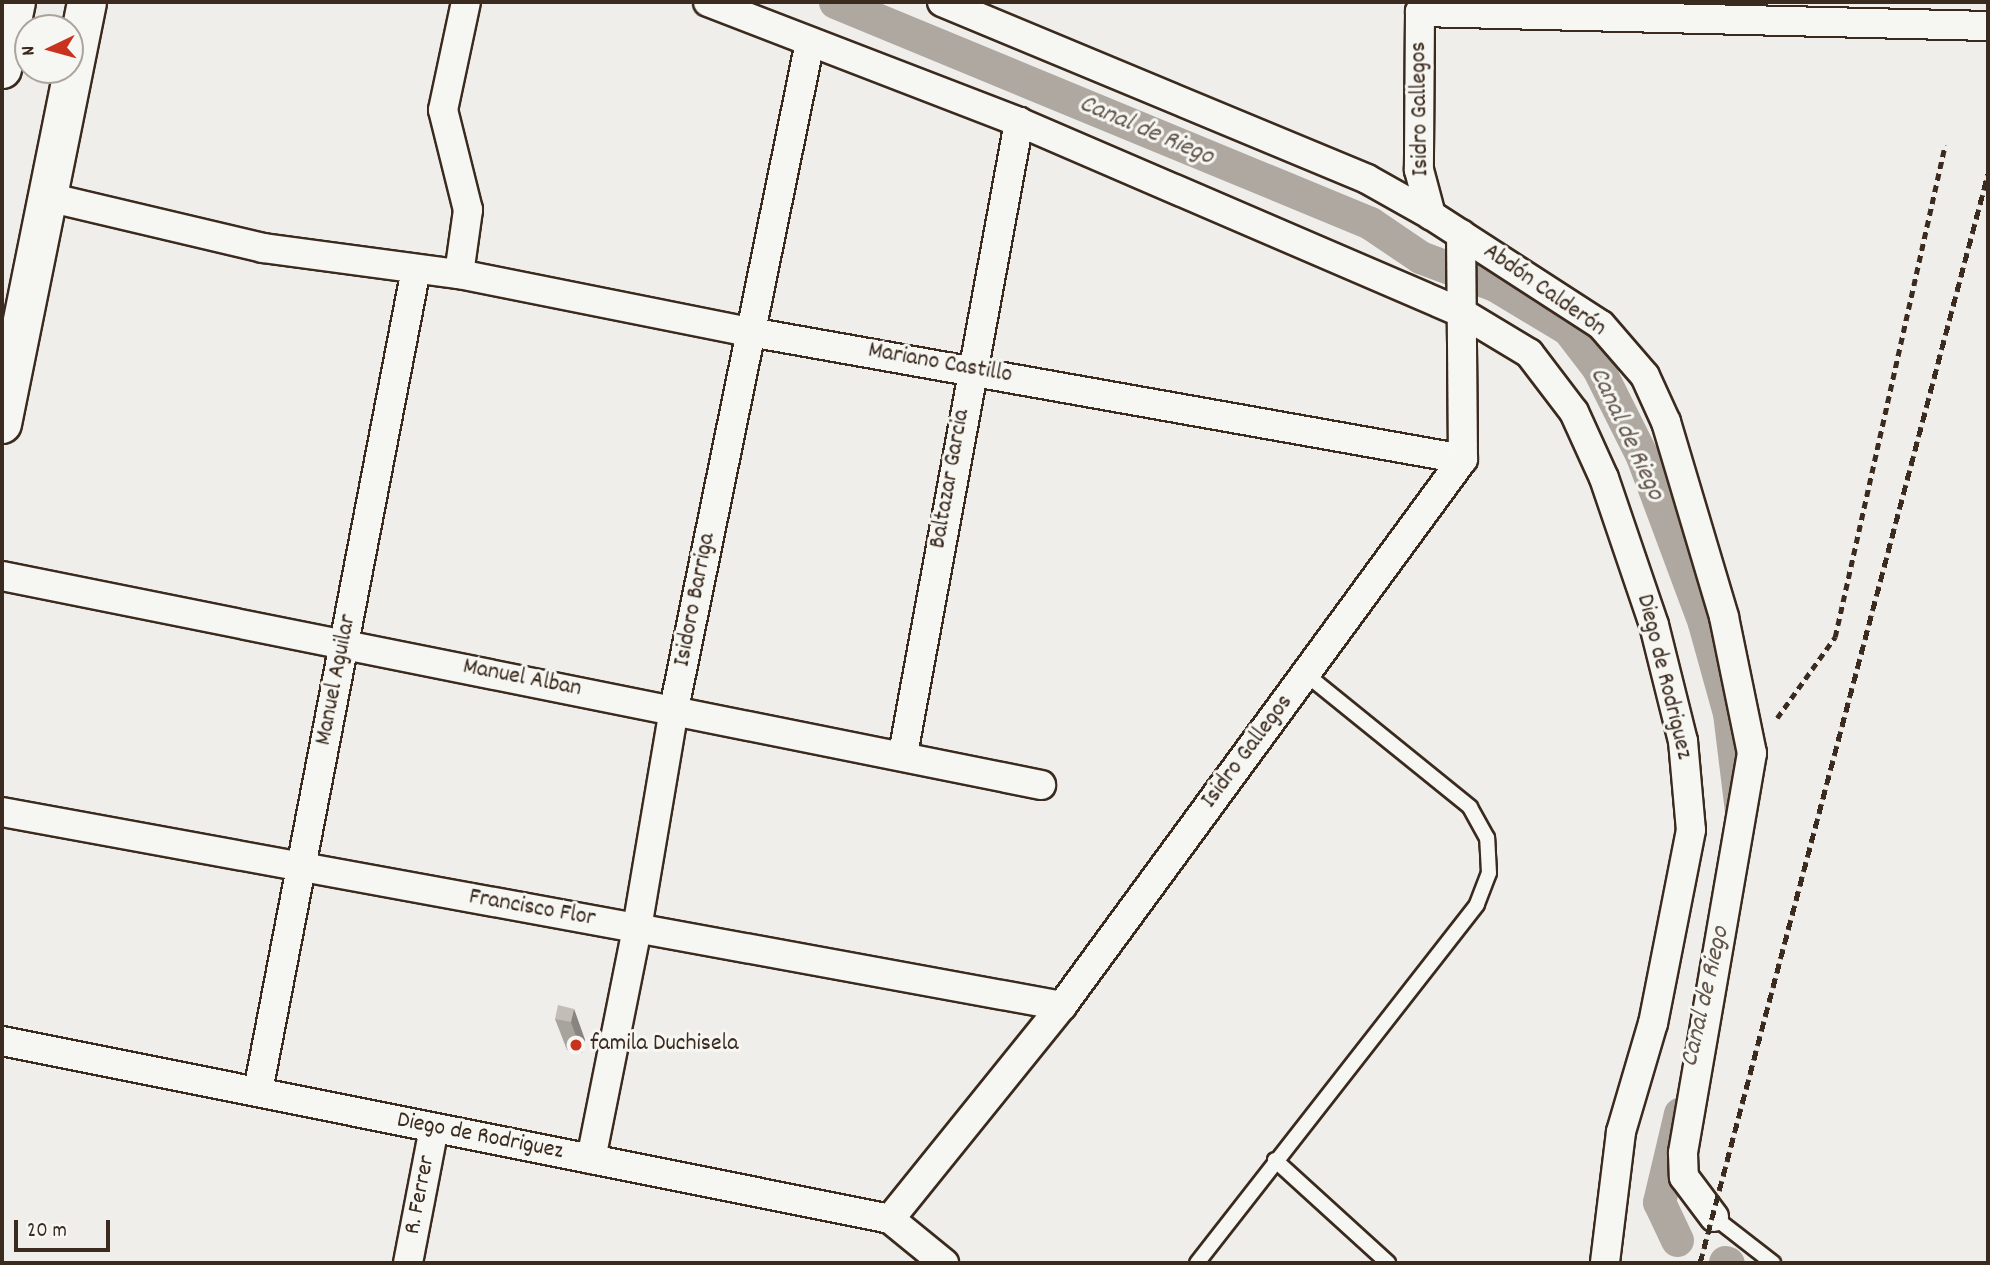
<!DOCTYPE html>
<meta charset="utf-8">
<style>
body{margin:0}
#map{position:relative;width:1990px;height:1265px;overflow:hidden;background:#efeeea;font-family:Dekko,sans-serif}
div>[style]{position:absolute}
.canal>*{height:33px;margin:-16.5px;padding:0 16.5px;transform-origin:16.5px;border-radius:16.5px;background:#afa8a1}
.path>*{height:4.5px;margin-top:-2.25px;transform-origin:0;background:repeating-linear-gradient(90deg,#3b2a1e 0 7px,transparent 0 12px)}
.roads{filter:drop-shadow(2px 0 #3b2a1e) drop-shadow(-2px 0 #3b2a1e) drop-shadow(0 2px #3b2a1e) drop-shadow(0 -2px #3b2a1e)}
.lane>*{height:14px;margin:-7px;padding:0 7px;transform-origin:7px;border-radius:7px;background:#f6f6f2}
.street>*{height:28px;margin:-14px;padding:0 14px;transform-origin:14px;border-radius:14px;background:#f6f6f2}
.primary>*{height:38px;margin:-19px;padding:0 19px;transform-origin:19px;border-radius:19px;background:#f6f6f2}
.rail>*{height:5px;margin-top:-2.5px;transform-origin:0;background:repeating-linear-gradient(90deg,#3b2a1e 0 10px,transparent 0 15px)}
.wall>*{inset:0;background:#a7a39d}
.shaded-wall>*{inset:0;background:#888480}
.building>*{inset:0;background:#c2bdb7}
.dots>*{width:19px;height:19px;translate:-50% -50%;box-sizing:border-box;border:4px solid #f6f6f2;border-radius:50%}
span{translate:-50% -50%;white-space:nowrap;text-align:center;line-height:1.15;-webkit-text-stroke:6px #f6f6f2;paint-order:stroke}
.street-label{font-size:24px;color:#3b2a1e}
.poi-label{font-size:24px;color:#3b2a1e}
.left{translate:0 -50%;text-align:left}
.water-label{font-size:26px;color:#64564c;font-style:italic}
.frame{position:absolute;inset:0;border:4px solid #3b2a1e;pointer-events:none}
.north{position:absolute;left:14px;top:14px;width:70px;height:70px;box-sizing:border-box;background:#f6f6f2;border:2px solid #aba49d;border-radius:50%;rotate:265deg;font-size:19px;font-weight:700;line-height:28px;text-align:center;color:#3b2a1e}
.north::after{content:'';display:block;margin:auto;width:24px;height:32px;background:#c8321e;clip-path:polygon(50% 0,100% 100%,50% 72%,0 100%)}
.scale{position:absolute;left:14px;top:1220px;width:96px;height:32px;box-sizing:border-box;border:4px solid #3b2a1e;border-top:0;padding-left:9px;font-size:21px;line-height:24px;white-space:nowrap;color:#3b2a1e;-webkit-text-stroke:5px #f6f6f2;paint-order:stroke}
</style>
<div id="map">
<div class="canal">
<div style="left:835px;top:2px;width:579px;rotate:22.44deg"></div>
<div style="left:1370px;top:223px;width:60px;rotate:34.2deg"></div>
<div style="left:1420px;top:257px;width:80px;rotate:20.5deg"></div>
<div style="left:1495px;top:285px;width:85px;rotate:31.1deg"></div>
<div style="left:1568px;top:329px;width:49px;rotate:52.4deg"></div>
<div style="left:1598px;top:368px;width:98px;rotate:63.4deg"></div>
<div style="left:1642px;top:456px;width:178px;rotate:69.6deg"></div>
<div style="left:1704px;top:623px;width:93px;rotate:74.5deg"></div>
<div style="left:1729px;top:713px;width:99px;rotate:83deg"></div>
<div style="left:1677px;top:1240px;width:42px;rotate:-115.3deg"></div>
<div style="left:1659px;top:1202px;width:91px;rotate:-76.7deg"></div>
<div style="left:1725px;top:1262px;width:3px;rotate:18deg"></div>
</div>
<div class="path">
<div style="left:1777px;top:718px;width:100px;rotate:-54.4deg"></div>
<div style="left:1835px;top:637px;width:504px;rotate:-77.4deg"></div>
</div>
<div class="roads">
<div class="lane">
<div style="left:1275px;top:1160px;width:153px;rotate:42.3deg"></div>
<div style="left:1714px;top:1217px;width:75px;rotate:37.9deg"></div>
<div style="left:1197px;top:1263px;width:455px;rotate:-52deg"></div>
<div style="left:1477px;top:904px;width:33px;rotate:-69deg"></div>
<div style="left:1489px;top:873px;width:35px;rotate:-93deg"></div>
<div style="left:1487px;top:838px;width:35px;rotate:-119deg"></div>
<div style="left:1470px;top:807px;width:210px;rotate:-141deg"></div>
</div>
<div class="street">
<div style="left:708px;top:2px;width:333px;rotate:21.1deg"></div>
<div style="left:1019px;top:122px;width:485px;rotate:23.3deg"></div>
<div style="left:1464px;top:314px;width:76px;rotate:31deg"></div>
<div style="left:1529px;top:353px;width:74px;rotate:52.7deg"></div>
<div style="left:1574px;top:412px;width:72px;rotate:65.6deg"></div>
<div style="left:1604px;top:478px;width:155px;rotate:71.2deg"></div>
<div style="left:1654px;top:625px;width:120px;rotate:76deg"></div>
<div style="left:1683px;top:741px;width:89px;rotate:84.9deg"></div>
<div style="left:1691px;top:830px;width:197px;rotate:101.1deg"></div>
<div style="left:1653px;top:1023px;width:114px;rotate:106.4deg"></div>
<div style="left:1621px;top:1132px;width:132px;rotate:97deg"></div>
<div style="left:942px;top:2px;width:460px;rotate:22.6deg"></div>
<div style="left:1367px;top:179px;width:73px;rotate:29.4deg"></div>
<div style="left:1431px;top:215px;width:202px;rotate:32.9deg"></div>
<div style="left:1601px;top:325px;width:67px;rotate:49.2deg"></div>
<div style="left:1645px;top:376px;width:51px;rotate:65.5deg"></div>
<div style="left:1666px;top:422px;width:203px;rotate:73.4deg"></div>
<div style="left:1724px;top:617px;width:139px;rotate:78.4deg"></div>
<div style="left:1752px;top:753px;width:406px;rotate:99.8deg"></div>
<div style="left:1683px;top:1153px;width:24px;rotate:88deg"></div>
<div style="left:1684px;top:1177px;width:50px;rotate:53.1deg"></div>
<div style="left:1424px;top:2px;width:11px;rotate:112deg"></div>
<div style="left:1420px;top:12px;width:158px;rotate:90.4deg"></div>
<div style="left:1419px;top:170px;width:47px;rotate:75.1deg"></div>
<div style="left:1420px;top:12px;width:568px;rotate:1.41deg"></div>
<div style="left:48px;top:197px;width:221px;rotate:13.3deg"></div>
<div style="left:263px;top:248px;width:198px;rotate:7.6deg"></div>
<div style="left:459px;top:274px;width:297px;rotate:11.3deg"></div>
<div style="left:750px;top:332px;width:724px;rotate:10.1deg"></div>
<div style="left:459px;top:274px;width:65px;rotate:-82deg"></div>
<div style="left:468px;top:210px;width:103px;rotate:-104deg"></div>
<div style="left:443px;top:110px;width:110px;rotate:-78deg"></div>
<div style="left:2px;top:576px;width:1060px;rotate:11.37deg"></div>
<div style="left:903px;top:754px;width:643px;rotate:-79.6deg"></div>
<div style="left:2px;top:812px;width:1078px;rotate:10.37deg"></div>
<div style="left:2px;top:1041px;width:906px;rotate:11.33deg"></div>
<div style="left:890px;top:1219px;width:70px;rotate:39.2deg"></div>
<div style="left:258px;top:1091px;width:837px;rotate:-79.12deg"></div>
<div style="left:591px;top:1159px;width:236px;rotate:-78.7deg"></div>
<div style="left:637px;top:928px;width:222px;rotate:-80.4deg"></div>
<div style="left:674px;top:709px;width:681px;rotate:-78.48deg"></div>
<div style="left:890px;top:1219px;width:274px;rotate:-51.1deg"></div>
<div style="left:1062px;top:1006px;width:678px;rotate:-53.76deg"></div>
<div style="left:1463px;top:459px;width:225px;rotate:-90.5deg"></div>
<div style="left:408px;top:1263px;width:137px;rotate:-79.1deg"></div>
</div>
<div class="primary">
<div style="left:2px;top:69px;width:68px;rotate:-78.2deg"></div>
<div style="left:2px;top:424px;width:430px;rotate:-78.6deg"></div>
</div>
</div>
<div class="rail">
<div style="left:1700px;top:1263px;width:1126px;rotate:-75.19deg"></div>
</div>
<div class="wall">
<div style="clip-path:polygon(574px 1009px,585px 1040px,582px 1053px,567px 1050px,555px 1019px)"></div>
</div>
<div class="shaded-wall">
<div style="clip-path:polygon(574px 1009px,585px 1040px,582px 1053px,571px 1022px)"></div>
</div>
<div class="building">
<div style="clip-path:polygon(558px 1005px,574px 1009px,571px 1022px,555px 1019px)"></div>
</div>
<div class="dots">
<div style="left:576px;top:1045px;background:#c8321e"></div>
</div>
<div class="street-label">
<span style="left:1421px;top:109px;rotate:-91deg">Isidro Gallegos</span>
<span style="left:1544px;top:291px;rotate:35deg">Abdón Calderón</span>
<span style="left:940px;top:364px;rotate:10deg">Mariano Castillo</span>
<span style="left:951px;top:479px;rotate:-80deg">Baltazar Garcia</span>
<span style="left:696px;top:600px;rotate:-79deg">Isidoro Barriga</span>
<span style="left:1663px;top:677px;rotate:76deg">Diego de Rodriguez</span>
<span style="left:522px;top:679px;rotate:11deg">Manuel Alban</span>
<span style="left:337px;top:680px;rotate:-79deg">Manuel Aguilar</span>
<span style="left:1248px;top:752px;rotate:-53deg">Isidro Gallegos</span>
<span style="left:532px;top:909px;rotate:10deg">Francisco Flor</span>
<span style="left:480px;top:1137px;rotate:11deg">Diego de Rodriguez</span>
<span style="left:421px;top:1195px;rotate:-79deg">R. Ferrer</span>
</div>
<div class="poi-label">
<span class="left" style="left:590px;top:1045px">famila Duchisela</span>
</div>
<div class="water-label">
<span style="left:1146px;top:131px;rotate:23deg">Canal de Riego</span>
<span style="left:1626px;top:434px;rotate:65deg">Canal de Riego</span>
<span style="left:1706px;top:997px;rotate:-77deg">Canal de Riego</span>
</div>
<div class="frame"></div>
<div class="north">N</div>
<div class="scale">20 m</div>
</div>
